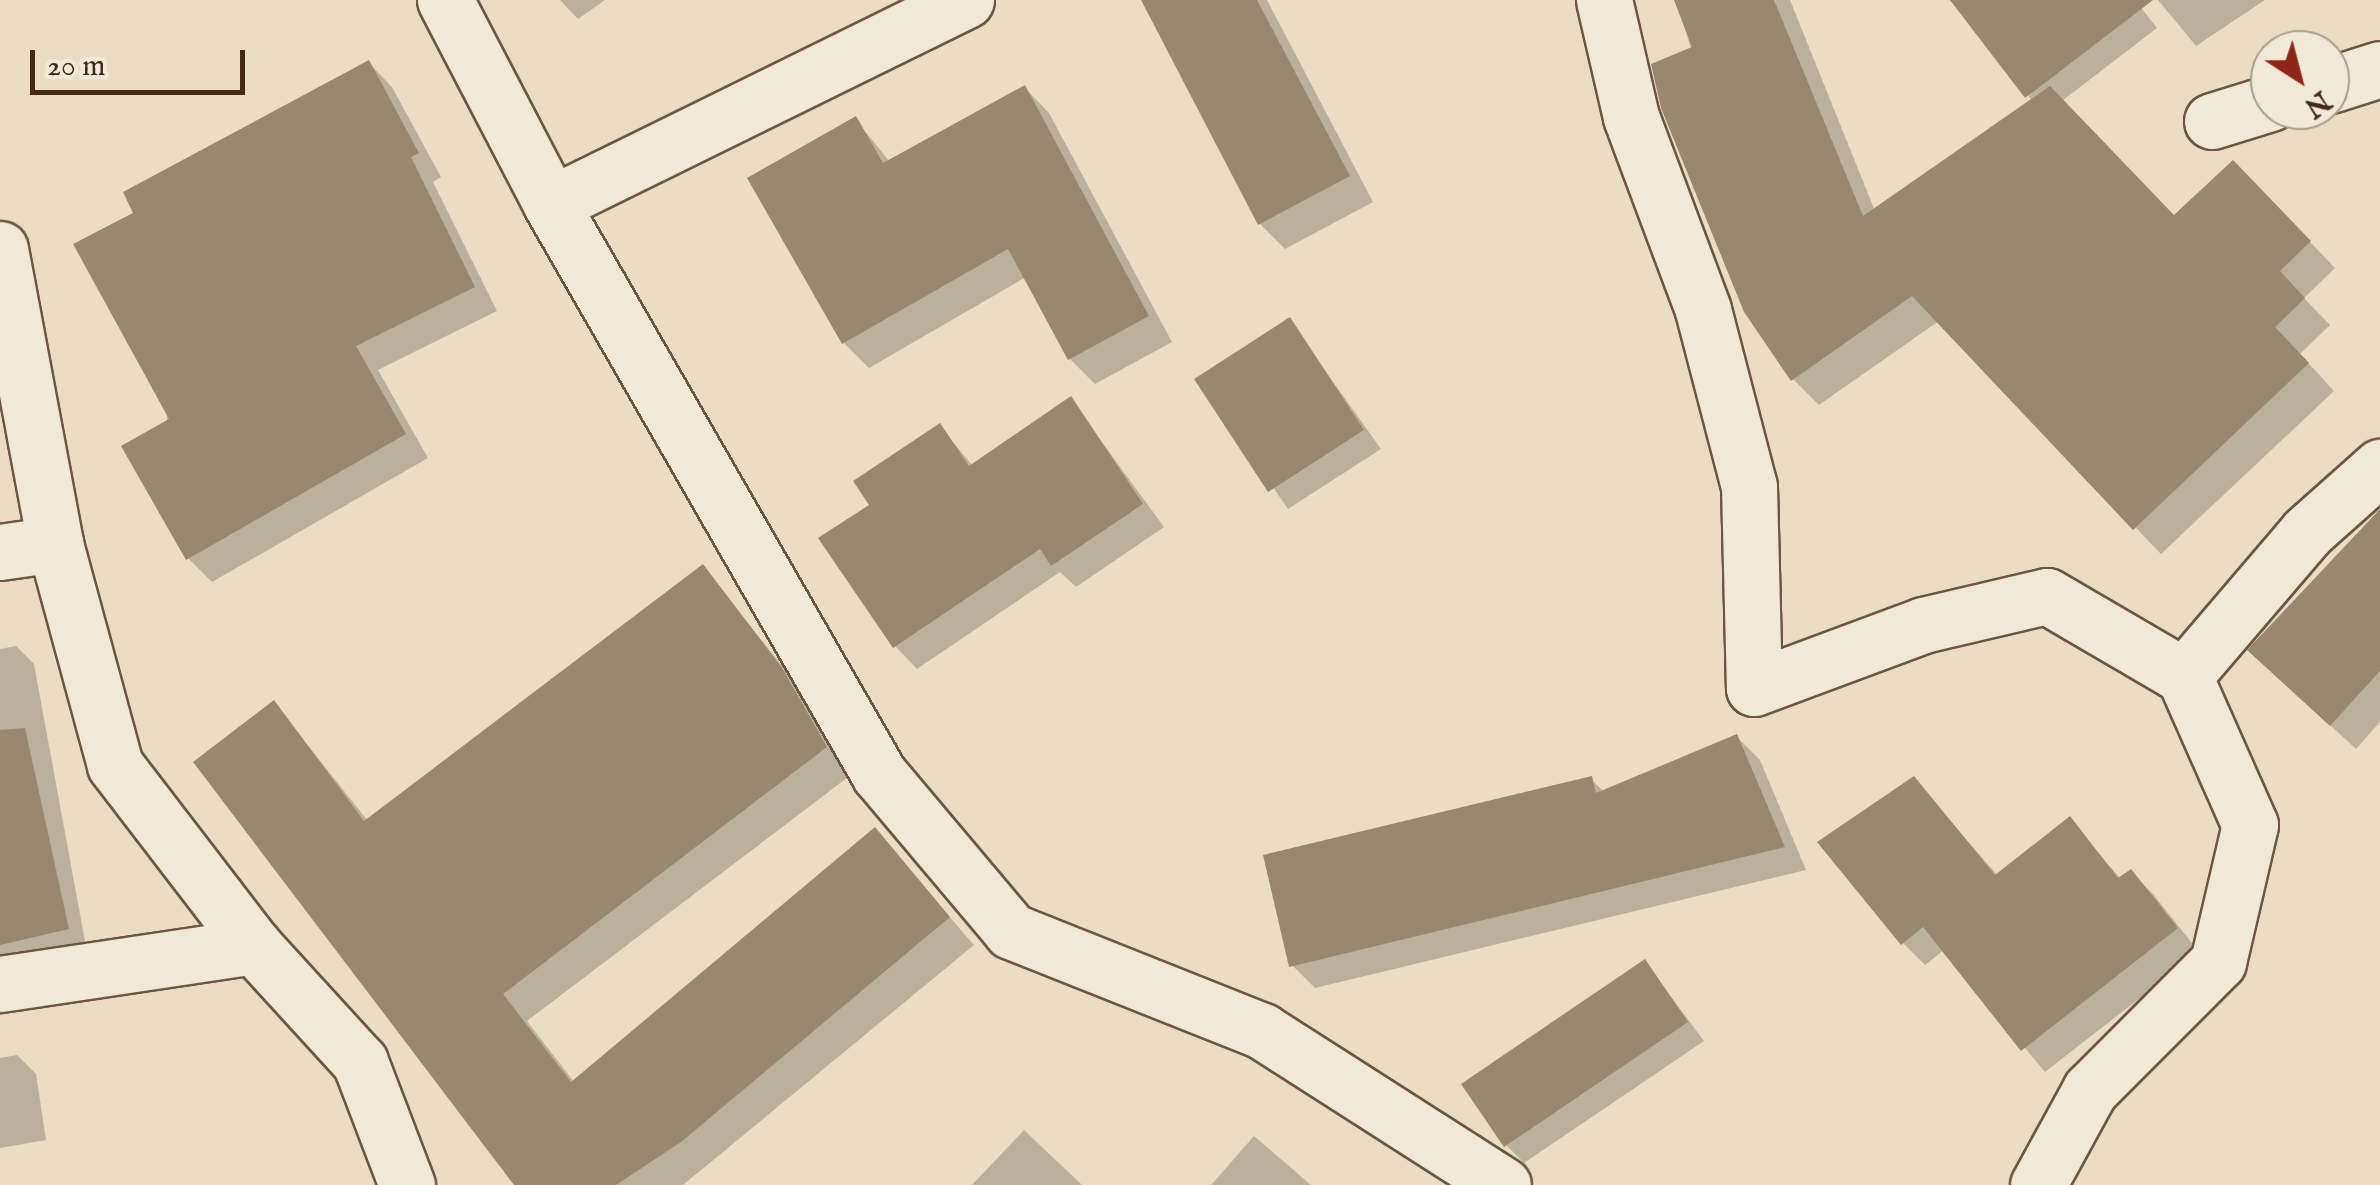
<!DOCTYPE html>
<style>
body{margin:0}
#map{position:relative;width:2380px;height:1185px;overflow:hidden;background:#eaddc3;font-family:"IM FELL English",serif}
div>[style]{position:absolute}
.shadow>*{inset:0;background:#0003}
.building>*{inset:0;background:#9a8770}
.roads{filter:drop-shadow(2px 0 #6d5641) drop-shadow(-2px 0 #6d5641) drop-shadow(0 2px #6d5641) drop-shadow(0 -2px #6d5641)}
.minor>*{height:55px;margin:-27.5px;padding:0 27.5px;transform-origin:27.5px;border-radius:27.5px;background:#f1e9d8}
span{translate:-50% -50%;white-space:nowrap;text-align:center;line-height:1.15;-webkit-text-stroke:10px #f1e9d8;paint-order:stroke}
.north{position:absolute;left:2250px;top:30px;width:100px;height:100px;box-sizing:border-box;background:#f1e9d8;border:2px solid #ab9c8a;border-radius:50%;rotate:144deg;font-size:28px;font-weight:700;line-height:40px;text-align:center;color:#432916}
.north::after{content:'';display:block;margin:auto;width:35px;height:45px;background:#8f2418;clip-path:polygon(50% 0,100% 100%,50% 72%,0 100%)}
.scale{position:absolute;left:30px;top:50px;width:215px;height:45px;box-sizing:border-box;border:5px solid #432916;border-top:0;padding-left:12px;font-size:30px;line-height:35px;white-space:nowrap;color:#432916;-webkit-text-stroke:8px #f1e9d8;paint-order:stroke}
</style>
<div id="map">
<div class="shadow">
<div style="clip-path:polygon(560px 0,605px 0,578px 19px)"></div>
<div style="clip-path:polygon(1179px 0,1267px 0,1373px 202px,1285px 249px,1260px 224px)"></div>
<div style="clip-path:polygon(1676px 0,1790px 0,1875px 211px,2032px 101px,1966px 0,2135px 0,2157px 28px,2062px 101px,2175px 218px,2259px 189px,2335px 268px,2304px 298px,2330px 325px,2300px 354px,2334px 391px,2161px 554px,1939px 321px,1819px 405px,1793px 379px)"></div>
<div style="clip-path:polygon(2158px 0,2265px 0,2196px 46px)"></div>
<div style="clip-path:polygon(369px 63px,392px 87px,441px 177px,433px 182px,497px 311px,378px 370px,428px 458px,212px 582px,188px 558px,137px 214px)"></div>
<div style="clip-path:polygon(1025px 88px,1049px 113px,1172px 342px,1095px 384px,1070px 359px,1026px 277px,869px 368px,844px 343px,855px 119px,890px 162px)"></div>
<div style="clip-path:polygon(1289px 320px,1381px 449px,1288px 509px,1198px 379px)"></div>
<div style="clip-path:polygon(1071px 400px,1164px 527px,1076px 587px,1060px 572px,917px 669px,895px 646px,873px 506px,939px 426px,973px 466px)"></div>
<div style="clip-path:polygon(2380px 510px,2380px 722px,2356px 749px,2276px 675px)"></div>
<div style="clip-path:polygon(703px 567px,807px 697px,852px 774px,527px 1021px,574px 1082px,875px 831px,974px 945px,683px 1185px,518px 1185px,274px 703px,368px 821px)"></div>
<div style="clip-path:polygon(16px 646px,34px 664px,86px 947px,0 966px,0 649px)"></div>
<div style="clip-path:polygon(1737px 737px,1760px 760px,1806px 870px,1315px 988px,1292px 965px,1591px 779px,1604px 792px)"></div>
<div style="clip-path:polygon(1914px 779px,1998px 876px,2069px 820px,2121px 879px,2131px 872px,2153px 894px,2199px 952px,2045px 1072px,1944px 950px,1925px 965px,1903px 943px)"></div>
<div style="clip-path:polygon(1645px 962px,1704px 1041px,1524px 1163px,1506px 1145px)"></div>
<div style="clip-path:polygon(17px 1055px,36px 1074px,46px 1140px,0 1148px,0 1058px)"></div>
<div style="clip-path:polygon(1024px 1130px,1082px 1185px,972px 1185px)"></div>
<div style="clip-path:polygon(1254px 1136px,1311px 1185px,1211px 1185px)"></div>
</div>
<div class="building">
<div style="clip-path:polygon(1141px 0,1257px 0,1350px 176px,1258px 225px)"></div>
<div style="clip-path:polygon(1674px 0,1774px 0,1863px 216px,2050px 86px,2174px 215px,2233px 160px,2311px 241px,2280px 271px,2305px 298px,2275px 327px,2309px 363px,2133px 530px,1912px 296px,1791px 381px,1744px 312px,1661px 108px,1651px 64px,1692px 47px)"></div>
<div style="clip-path:polygon(1950px 0,2153px 0,2025px 98px)"></div>
<div style="clip-path:polygon(369px 60px,419px 153px,411px 157px,475px 287px,356px 346px,406px 434px,186px 560px,121px 446px,169px 419px,73px 244px,133px 213px,123px 192px)"></div>
<div style="clip-path:polygon(1025px 85px,1149px 316px,1068px 360px,1008px 249px,842px 344px,747px 178px,856px 116px,883px 163px)"></div>
<div style="clip-path:polygon(1290px 317px,1364px 430px,1268px 492px,1194px 379px)"></div>
<div style="clip-path:polygon(1071px 396px,1143px 504px,1051px 566px,1040px 549px,893px 648px,818px 538px,869px 505px,853px 481px,940px 423px,969px 466px)"></div>
<div style="clip-path:polygon(2380px 509px,2380px 671px,2330px 726px,2247px 650px)"></div>
<div style="clip-path:polygon(703px 564px,782px 668px,827px 747px,503px 994px,571px 1082px,875px 827px,950px 917px,681px 1142px,616px 1185px,514px 1185px,193px 762px,274px 700px,364px 821px)"></div>
<div style="clip-path:polygon(25px 728px,69px 929px,0 945px,0 730px)"></div>
<div style="clip-path:polygon(1737px 734px,1785px 847px,1289px 967px,1263px 855px,1592px 776px,1596px 793px)"></div>
<div style="clip-path:polygon(1914px 776px,1995px 875px,2070px 816px,2118px 878px,2131px 869px,2178px 928px,2021px 1051px,1923px 927px,1901px 945px,1817px 842px)"></div>
<div style="clip-path:polygon(1645px 959px,1688px 1022px,1504px 1147px,1461px 1084px)"></div>
</div>
<div class="roads">
<div class="minor">
<div style="left:445px;top:0;width:230px;rotate:62.5deg"></div>
<div style="left:966px;top:0;width:462px;rotate:153.8deg"></div>
<div style="left:551px;top:204px;width:658px;rotate:60.08deg"></div>
<div style="left:879px;top:774px;width:205px;rotate:49.9deg"></div>
<div style="left:1011px;top:931px;width:270px;rotate:21.7deg"></div>
<div style="left:1262px;top:1031px;width:286px;rotate:32.6deg"></div>
<div style="left:1604px;top:0;width:120px;rotate:77deg"></div>
<div style="left:1631px;top:117px;width:206px;rotate:69.5deg"></div>
<div style="left:1703px;top:310px;width:182px;rotate:75.4deg"></div>
<div style="left:1749px;top:486px;width:202px;rotate:88.6deg"></div>
<div style="left:1754px;top:688px;width:180px;rotate:-20.4deg"></div>
<div style="left:1923px;top:625px;width:127px;rotate:-13.2deg"></div>
<div style="left:2047px;top:596px;width:159px;rotate:30.3deg"></div>
<div style="left:2330px;top:85px;width:52px;rotate:-17.7deg"></div>
<div style="left:2212px;top:121px;width:61px;rotate:-17.2deg"></div>
<div style="left:0;top:249px;width:300px;rotate:79.4deg"></div>
<div style="left:55px;top:544px;width:229px;rotate:74.8deg"></div>
<div style="left:115px;top:765px;width:228px;rotate:52.5deg"></div>
<div style="left:254px;top:946px;width:157px;rotate:47.6deg"></div>
<div style="left:360px;top:1062px;width:132px;rotate:69.1deg"></div>
<div style="left:0;top:552px;width:56px;rotate:-8.3deg"></div>
<div style="left:0;top:984px;width:257px;rotate:-8.5deg"></div>
<div style="left:2038px;top:1185px;width:108px;rotate:-61.3deg"></div>
<div style="left:2090px;top:1090px;width:181px;rotate:-45deg"></div>
<div style="left:2218px;top:962px;width:141px;rotate:-76.9deg"></div>
<div style="left:2250px;top:825px;width:163px;rotate:-113.9deg"></div>
<div style="left:2184px;top:676px;width:189px;rotate:-49.5deg"></div>
<div style="left:2307px;top:532px;width:98px;rotate:-41.7deg"></div>
</div>
</div>
<div class="north">N</div>
<div class="scale">20 m</div>
</div>
